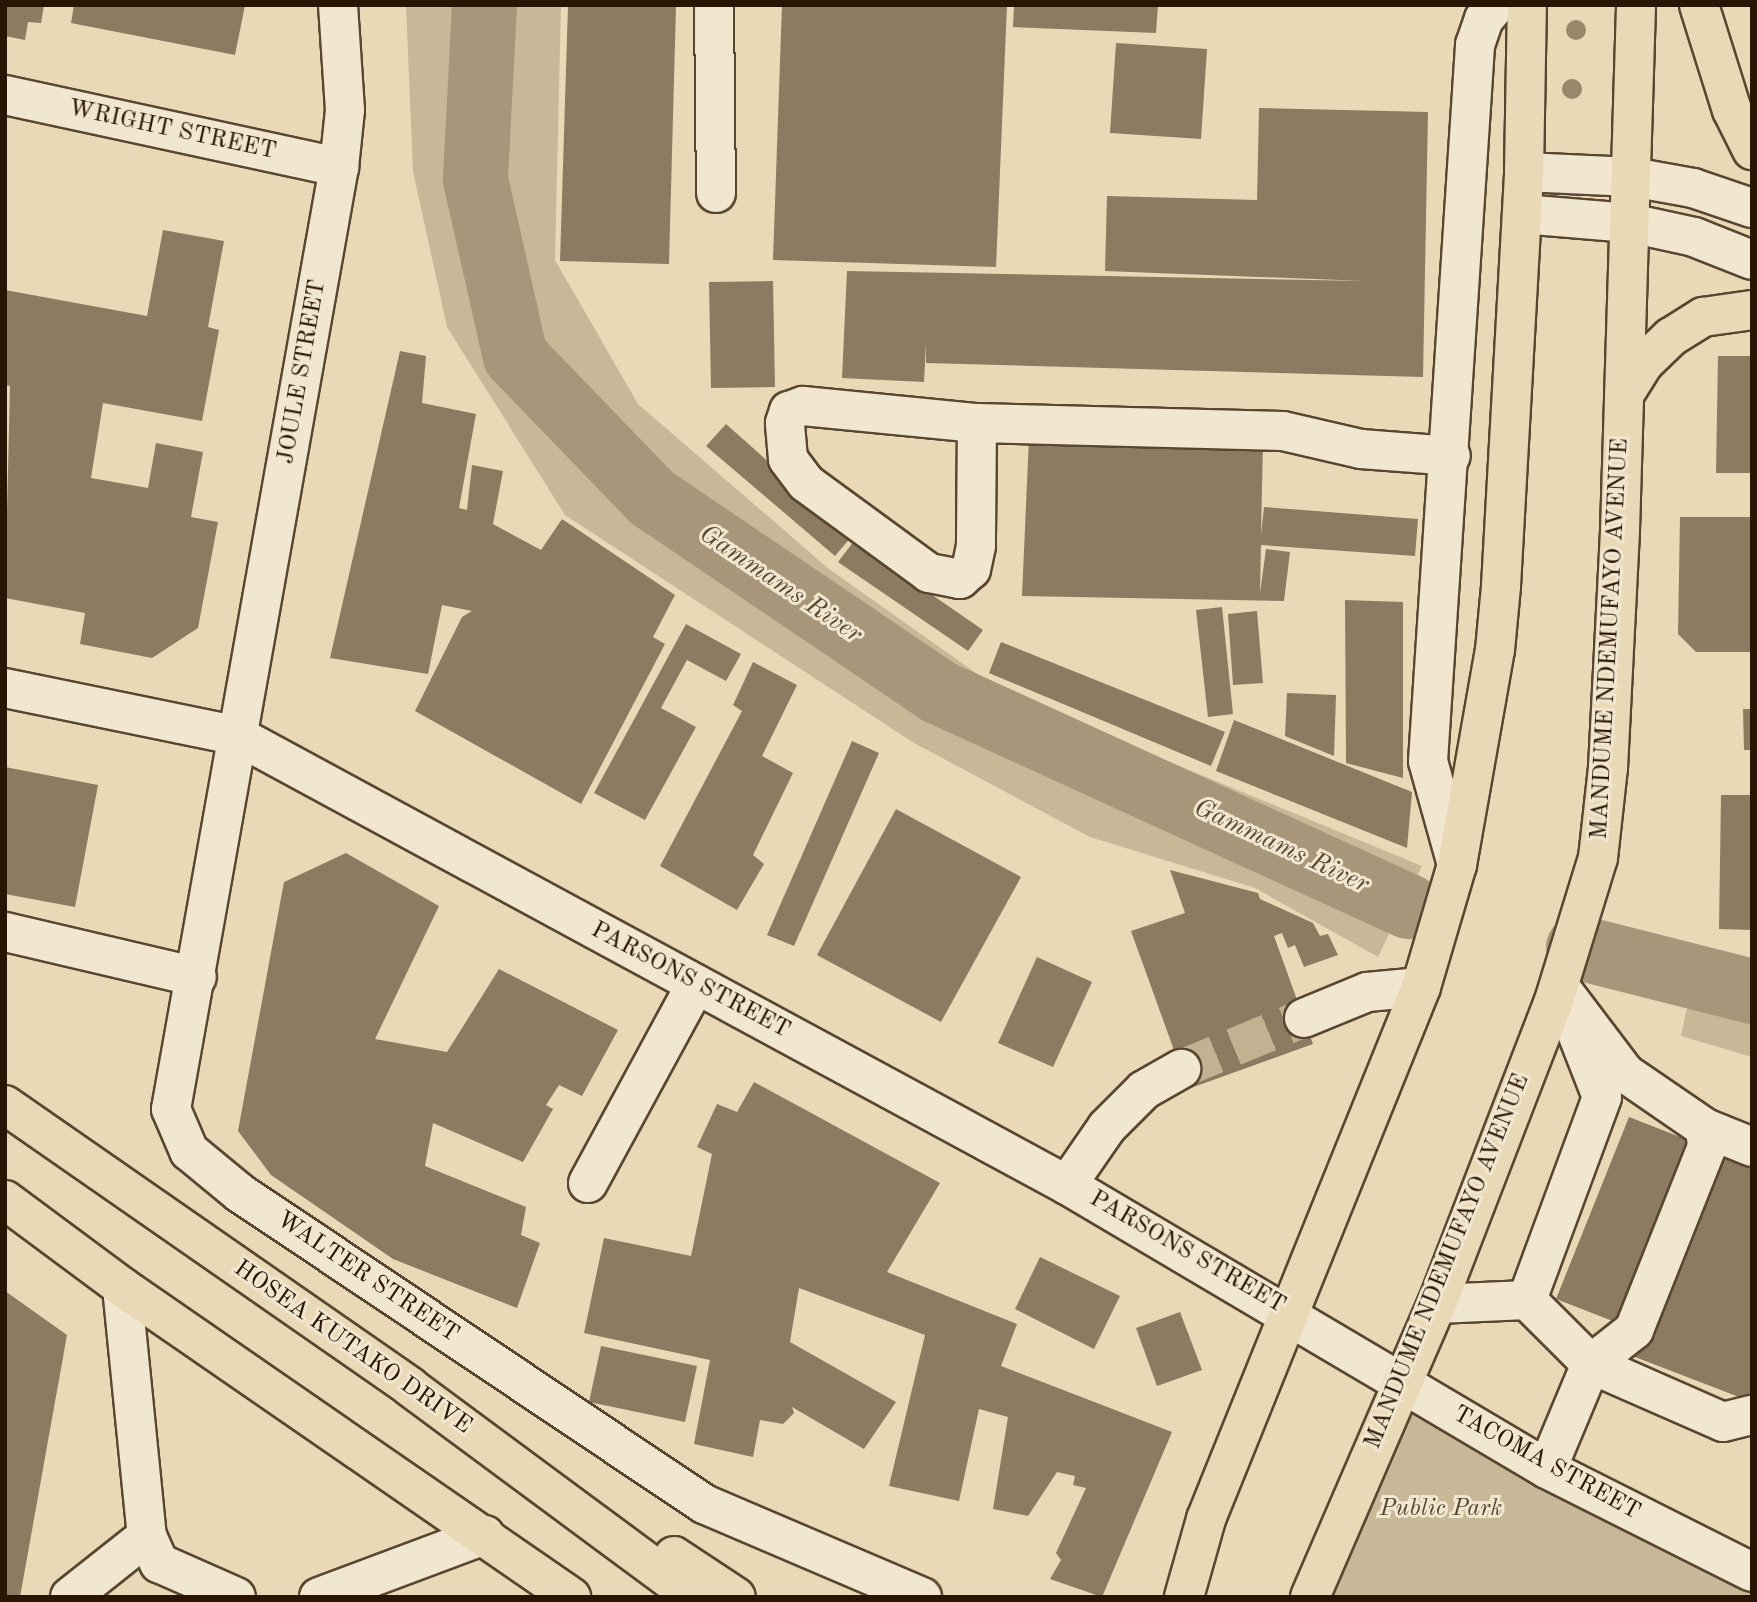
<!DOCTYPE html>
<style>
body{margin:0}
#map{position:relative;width:1757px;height:1602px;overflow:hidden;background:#e9d9b6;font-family:"Old Standard TT",serif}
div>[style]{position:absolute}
.green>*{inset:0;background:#c8b898}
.river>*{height:65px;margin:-32.5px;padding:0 32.5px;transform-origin:32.5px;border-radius:32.5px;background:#a79679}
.building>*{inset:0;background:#8c7b61}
.minor-tunnel>*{height:38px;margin-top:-19px;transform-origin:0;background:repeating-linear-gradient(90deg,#c2b292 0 38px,transparent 0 57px)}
.roads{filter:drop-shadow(2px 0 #584630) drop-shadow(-2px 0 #584630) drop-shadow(0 2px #584630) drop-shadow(0 -2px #584630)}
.minor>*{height:38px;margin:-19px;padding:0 19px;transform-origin:19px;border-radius:19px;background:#f1e6d0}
.major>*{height:38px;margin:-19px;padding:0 19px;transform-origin:19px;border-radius:19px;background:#e9d9b6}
.trees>*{width:20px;height:20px;margin:-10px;border-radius:50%;background:#99886c}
span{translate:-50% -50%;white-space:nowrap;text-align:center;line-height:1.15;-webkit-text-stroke:6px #f1e6d0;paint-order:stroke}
.street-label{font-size:24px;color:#281504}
.park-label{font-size:24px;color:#584630;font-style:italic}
.water-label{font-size:26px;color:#5b4933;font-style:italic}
.frame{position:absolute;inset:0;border:7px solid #281504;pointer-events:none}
</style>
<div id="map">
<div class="green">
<div style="clip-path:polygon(406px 5px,561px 5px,555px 260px,638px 404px,829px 569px,1007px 695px,1422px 866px,1378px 957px,1255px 888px,1090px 837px,914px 743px,565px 515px,447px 327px,413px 171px)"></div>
<div style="clip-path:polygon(1699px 952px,1752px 963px,1752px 1057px,1681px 1036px)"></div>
<div style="clip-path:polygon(1399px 1381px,1752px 1572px,1752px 1597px,1310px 1597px)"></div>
</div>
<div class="river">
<div style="left:484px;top:5px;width:174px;rotate:93deg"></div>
<div style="left:475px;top:179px;width:181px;rotate:77.3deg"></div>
<div style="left:515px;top:356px;width:196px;rotate:46deg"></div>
<div style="left:651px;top:497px;width:346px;rotate:34.1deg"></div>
<div style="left:937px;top:691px;width:518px;rotate:24.54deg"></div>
<div style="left:1578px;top:947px;width:179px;rotate:14.2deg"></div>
</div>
<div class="building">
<div style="clip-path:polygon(5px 5px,44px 5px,41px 23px,28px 22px,25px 40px,5px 36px)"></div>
<div style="clip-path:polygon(74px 5px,245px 5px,235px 55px,71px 23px)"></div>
<div style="clip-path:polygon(568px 5px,676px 5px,669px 264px,560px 261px)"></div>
<div style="clip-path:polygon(782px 5px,1007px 5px,996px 267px,773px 260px)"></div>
<div style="clip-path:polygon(1014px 5px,1158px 5px,1156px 33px,1013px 27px)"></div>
<div style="clip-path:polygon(1116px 43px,1207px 49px,1201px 139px,1110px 133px)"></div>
<div style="clip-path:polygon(1259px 108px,1428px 112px,1423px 377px,926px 363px,926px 342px,924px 382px,842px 378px,847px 271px,1366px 281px,1105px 271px,1107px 196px,1257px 200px)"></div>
<div style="clip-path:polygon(163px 230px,224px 241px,208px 327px,219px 330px,202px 421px,103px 403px,91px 478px,148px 488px,156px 443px,203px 452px,191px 517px,218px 522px,198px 628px,152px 658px,80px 644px,85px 613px,5px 598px,10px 386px,5px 385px,5px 290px,147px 316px)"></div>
<div style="clip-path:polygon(773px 281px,775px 387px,711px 388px,709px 282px)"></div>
<div style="clip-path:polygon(400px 351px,426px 356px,422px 403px,476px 414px,459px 508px,467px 510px,472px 465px,503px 471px,493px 524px,541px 550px,562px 519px,675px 595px,653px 637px,665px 644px,581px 804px,415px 711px,462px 617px,472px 611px,442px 605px,428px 674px,330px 658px)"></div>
<div style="clip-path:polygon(1718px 356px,1752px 356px,1752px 473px,1716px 473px)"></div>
<div style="clip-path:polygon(726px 424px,852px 536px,835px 556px,706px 446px)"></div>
<div style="clip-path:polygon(1029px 437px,1263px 443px,1261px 535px,1264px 507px,1418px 519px,1415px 556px,1261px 545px,1260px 593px,1266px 549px,1290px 552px,1284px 601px,1022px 596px)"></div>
<div style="clip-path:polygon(1680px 517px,1752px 517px,1752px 652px,1696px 652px,1678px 634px)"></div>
<div style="clip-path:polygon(854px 541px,983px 630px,968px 651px,838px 562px)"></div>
<div style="clip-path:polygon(1345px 600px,1403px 602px,1403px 778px,1346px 763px)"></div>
<div style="clip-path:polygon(1222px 607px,1233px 714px,1208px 717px,1196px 610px)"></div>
<div style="clip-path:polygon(1257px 611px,1263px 683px,1233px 685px,1228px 614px)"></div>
<div style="clip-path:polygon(686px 624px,741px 654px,726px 681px,687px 660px,661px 708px,696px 727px,645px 820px,594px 793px)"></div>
<div style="clip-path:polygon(1001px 642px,1225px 732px,1211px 766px,989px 673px)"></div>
<div style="clip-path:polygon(753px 662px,797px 685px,762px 756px,793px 773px,753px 855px,764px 864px,737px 910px,660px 866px,742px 711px,733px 705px)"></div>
<div style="clip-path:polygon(1287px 693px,1336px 695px,1334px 756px,1285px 736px)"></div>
<div style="clip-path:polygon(1743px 709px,1752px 709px,1752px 750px,1744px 750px)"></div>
<div style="clip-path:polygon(1234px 720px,1412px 792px,1407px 848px,1216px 771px)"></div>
<div style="clip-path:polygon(852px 741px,879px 753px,794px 946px,767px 935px)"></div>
<div style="clip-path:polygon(5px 767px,98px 785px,75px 907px,5px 894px)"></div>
<div style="clip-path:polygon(1721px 795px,1752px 795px,1752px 930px,1719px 929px)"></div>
<div style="clip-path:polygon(896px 809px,1021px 877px,941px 1022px,817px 955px)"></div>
<div style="clip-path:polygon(346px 853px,439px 906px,375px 1039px,447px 1052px,499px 969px,618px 1030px,582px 1096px,559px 1085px,546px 1105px,553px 1109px,523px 1162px,433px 1123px,425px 1166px,526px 1207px,521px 1235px,540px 1243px,517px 1308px,393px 1259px,271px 1175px,238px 1131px,284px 882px)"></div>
<div style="clip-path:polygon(1170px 870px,1258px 893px,1260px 899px,1313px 923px,1320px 936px,1328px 934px,1338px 955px,1304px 967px,1295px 945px,1288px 948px,1282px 933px,1274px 936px,1313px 1044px,1188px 1089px,1131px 931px,1185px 913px)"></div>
<div style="clip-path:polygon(1037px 957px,1092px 982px,1053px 1067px,998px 1043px)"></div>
<div style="clip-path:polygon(754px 1082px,940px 1183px,887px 1272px,1017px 1324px,1001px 1366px,1172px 1432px,1102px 1597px,1050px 1579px,1061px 1560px,1056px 1553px,1086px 1488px,1073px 1485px,1075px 1476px,1057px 1472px,1028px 1516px,993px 1509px,1008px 1417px,979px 1409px,959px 1501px,889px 1486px,925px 1335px,799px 1288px,790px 1342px,896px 1402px,864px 1449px,792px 1407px,794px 1413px,783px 1424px,760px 1420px,753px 1457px,694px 1444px,710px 1360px,584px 1333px,604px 1238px,691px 1256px,712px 1154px,697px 1147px,717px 1104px,737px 1112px)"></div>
<div style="clip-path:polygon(1629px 1117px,1752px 1165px,1752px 1402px,1635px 1357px,1646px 1334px,1556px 1299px)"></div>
<div style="clip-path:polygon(1040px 1257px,1120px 1296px,1094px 1349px,1015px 1309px)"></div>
<div style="clip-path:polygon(5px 1291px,67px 1335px,20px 1597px,5px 1597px)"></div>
<div style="clip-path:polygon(1180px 1312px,1202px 1370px,1157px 1386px,1136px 1328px)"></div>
<div style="clip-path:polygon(601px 1346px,697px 1366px,685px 1422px,589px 1402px)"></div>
</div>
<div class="minor-tunnel">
<div style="left:1181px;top:1069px;width:133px;rotate:-22.5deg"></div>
</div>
<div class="roads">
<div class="minor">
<div style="left:338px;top:5px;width:105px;rotate:86.2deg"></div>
<div style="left:345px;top:110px;width:57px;rotate:96deg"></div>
<div style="left:339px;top:167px;width:957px;rotate:100.11deg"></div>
<div style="left:171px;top:1109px;width:46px;rotate:66.8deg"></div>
<div style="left:189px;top:1151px;width:66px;rotate:39.5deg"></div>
<div style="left:240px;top:1193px;width:559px;rotate:33.83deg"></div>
<div style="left:704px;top:1504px;width:237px;rotate:23.1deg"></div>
<div style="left:714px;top:5px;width:188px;rotate:89.4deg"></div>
<div style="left:5px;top:95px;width:342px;rotate:12.2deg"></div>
<div style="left:1524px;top:172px;width:108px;rotate:2.7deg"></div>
<div style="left:1632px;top:177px;width:62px;rotate:10.2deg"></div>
<div style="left:1693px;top:188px;width:62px;rotate:18.7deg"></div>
<div style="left:1522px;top:214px;width:108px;rotate:4.8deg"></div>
<div style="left:1630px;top:223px;width:66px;rotate:12.3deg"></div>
<div style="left:1694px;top:237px;width:62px;rotate:21.6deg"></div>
<div style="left:977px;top:423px;width:123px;rotate:90.5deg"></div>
<div style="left:976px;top:546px;width:24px;rotate:102deg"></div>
<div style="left:971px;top:569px;width:15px;rotate:138deg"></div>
<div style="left:960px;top:579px;width:32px;rotate:-169deg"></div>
<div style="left:929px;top:573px;width:152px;rotate:-143.8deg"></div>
<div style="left:806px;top:483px;width:30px;rotate:-127deg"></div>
<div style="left:788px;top:459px;width:36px;rotate:-95deg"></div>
<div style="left:785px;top:423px;width:13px;rotate:-72deg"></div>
<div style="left:789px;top:411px;width:15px;rotate:-20deg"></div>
<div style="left:803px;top:406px;width:175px;rotate:5.6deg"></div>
<div style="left:977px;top:423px;width:306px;rotate:1.5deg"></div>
<div style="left:1283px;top:431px;width:80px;rotate:13deg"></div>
<div style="left:1361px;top:449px;width:90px;rotate:4.4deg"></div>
<div style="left:5px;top:688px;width:238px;rotate:11.6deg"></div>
<div style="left:238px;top:736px;width:943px;rotate:28.44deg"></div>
<div style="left:1067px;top:1185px;width:558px;rotate:30.61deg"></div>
<div style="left:1547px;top:1469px;width:229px;rotate:26.7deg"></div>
<div style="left:1457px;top:865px;width:108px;rotate:-105.6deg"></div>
<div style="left:1428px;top:761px;width:718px;rotate:-86.24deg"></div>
<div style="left:1475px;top:45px;width:28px;rotate:-71deg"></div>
<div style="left:1484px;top:19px;width:18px;rotate:-49deg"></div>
<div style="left:5px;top:932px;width:197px;rotate:13.2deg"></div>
<div style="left:1304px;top:1018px;width:68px;rotate:-22.4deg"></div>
<div style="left:1367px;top:992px;width:54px;rotate:-5.3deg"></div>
<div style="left:1705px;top:1128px;width:51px;rotate:22deg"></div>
<div style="left:588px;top:1183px;width:226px;rotate:-61.5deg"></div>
<div style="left:1067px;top:1185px;width:70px;rotate:-55.4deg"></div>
<div style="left:1107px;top:1127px;width:52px;rotate:-45deg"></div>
<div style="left:1144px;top:1090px;width:43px;rotate:-29.6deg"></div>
<div style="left:122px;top:1287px;width:250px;rotate:84.3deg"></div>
<div style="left:147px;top:1536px;width:30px;rotate:66deg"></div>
<div style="left:159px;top:1563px;width:84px;rotate:23.8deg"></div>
<div style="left:1527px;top:1300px;width:91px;rotate:45deg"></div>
<div style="left:1591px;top:1364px;width:144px;rotate:23.7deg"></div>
<div style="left:1723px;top:1422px;width:30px;rotate:-14deg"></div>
<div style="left:1437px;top:1304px;width:90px;rotate:-2.5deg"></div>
<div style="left:1527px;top:1300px;width:216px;rotate:-69.7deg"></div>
<div style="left:1602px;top:1097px;width:74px;rotate:-111.4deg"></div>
<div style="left:1547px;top:1469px;width:114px;rotate:-67.3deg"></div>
<div style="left:1591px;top:1364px;width:55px;rotate:-38.3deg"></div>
<div style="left:1634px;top:1330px;width:197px;rotate:-68.3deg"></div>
<div style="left:1707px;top:1147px;width:19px;rotate:-96deg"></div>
<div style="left:1705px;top:1128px;width:97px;rotate:-145.5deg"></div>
<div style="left:1625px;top:1073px;width:108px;rotate:-127.1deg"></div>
<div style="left:70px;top:1597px;width:98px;rotate:-38.4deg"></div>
<div style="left:319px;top:1597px;width:177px;rotate:-20.5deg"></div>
</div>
<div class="major">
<div style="left:1699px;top:5px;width:110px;rotate:72.6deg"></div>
<div style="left:1732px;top:110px;width:45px;rotate:63.4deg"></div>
<div style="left:1624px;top:395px;width:39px;rotate:-58deg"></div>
<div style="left:1645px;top:362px;width:36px;rotate:-44deg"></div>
<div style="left:1671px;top:337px;width:38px;rotate:-32deg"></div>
<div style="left:1703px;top:317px;width:49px;rotate:-8.1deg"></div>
<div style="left:5px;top:1105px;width:494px;rotate:34.8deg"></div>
<div style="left:410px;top:1387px;width:353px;rotate:36.5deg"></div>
<div style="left:5px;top:1200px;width:146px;rotate:36.6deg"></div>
<div style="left:122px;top:1287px;width:546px;rotate:34.62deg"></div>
<div style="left:674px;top:1556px;width:74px;rotate:33.5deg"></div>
<div style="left:1184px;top:1597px;width:81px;rotate:-74.2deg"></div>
<div style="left:1206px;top:1519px;width:574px;rotate:-67.99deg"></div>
<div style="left:1421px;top:987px;width:127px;rotate:-73.6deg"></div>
<div style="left:1457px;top:865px;width:218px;rotate:-80deg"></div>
<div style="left:1495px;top:650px;width:64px;rotate:-84.6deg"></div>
<div style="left:1501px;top:586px;width:415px;rotate:-86.8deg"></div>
<div style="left:1524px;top:172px;width:167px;rotate:-89deg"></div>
<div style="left:1310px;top:1597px;width:319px;rotate:-66.6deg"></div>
<div style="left:1437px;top:1304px;width:322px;rotate:-68.9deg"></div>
<div style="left:1553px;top:1004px;width:153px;rotate:-72.9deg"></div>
<div style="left:1598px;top:858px;width:91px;rotate:-83.7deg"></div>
<div style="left:1608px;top:768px;width:238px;rotate:-87.1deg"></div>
<div style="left:1620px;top:530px;width:525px;rotate:-88.25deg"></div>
</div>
</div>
<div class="trees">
<div style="left:1576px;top:30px"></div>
<div style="left:1572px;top:89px"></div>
</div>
<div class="street-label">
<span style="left:172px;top:131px;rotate:12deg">WRIGHT STREET</span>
<span style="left:303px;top:372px;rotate:-80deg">JOULE STREET</span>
<span style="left:1611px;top:639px;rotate:-87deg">MANDUME NDEMUFAYO AVENUE</span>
<span style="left:690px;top:981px;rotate:28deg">PARSONS STREET</span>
<span style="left:1187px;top:1253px;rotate:30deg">PARSONS STREET</span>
<span style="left:1448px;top:1262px;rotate:-68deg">MANDUME NDEMUFAYO AVENUE</span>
<span style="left:367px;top:1278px;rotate:34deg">WALTER STREET</span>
<span style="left:352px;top:1348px;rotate:35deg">HOSEA KUTAKO DRIVE</span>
<span style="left:1546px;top:1464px;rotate:29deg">TACOMA STREET</span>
</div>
<div class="park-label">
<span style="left:1441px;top:1510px">Public Park</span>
</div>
<div class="water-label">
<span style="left:780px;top:585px;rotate:34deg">Gammams River</span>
<span style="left:1281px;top:847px;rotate:25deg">Gammams River</span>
</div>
<div class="frame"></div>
</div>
